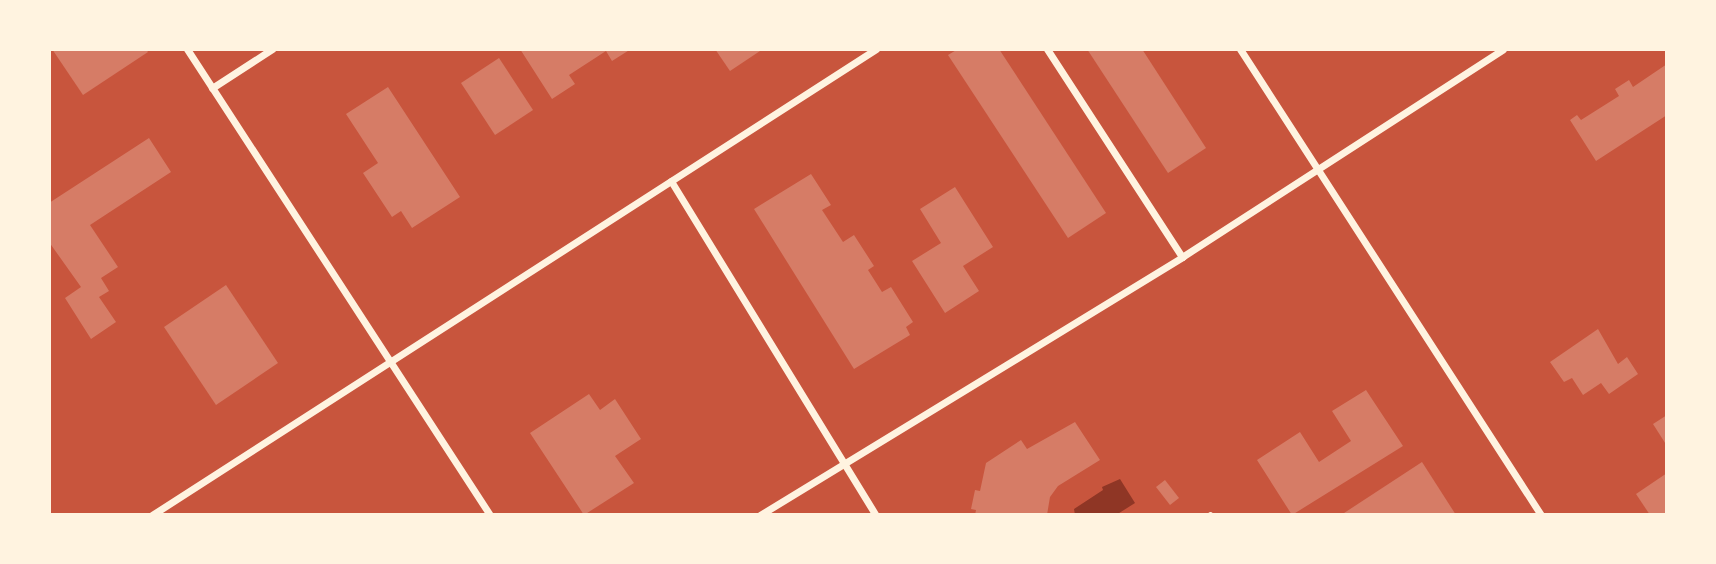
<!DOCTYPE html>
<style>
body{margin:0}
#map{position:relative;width:1716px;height:564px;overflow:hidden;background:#c8553d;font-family:Signika,sans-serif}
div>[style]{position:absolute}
.water>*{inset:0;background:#8f3625}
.building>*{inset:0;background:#d67c66}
.service>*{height:5px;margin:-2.5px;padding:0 2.5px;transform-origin:2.5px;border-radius:2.5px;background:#fff3e0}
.minor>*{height:7px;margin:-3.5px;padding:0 3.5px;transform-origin:3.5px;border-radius:3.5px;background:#fff3e0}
span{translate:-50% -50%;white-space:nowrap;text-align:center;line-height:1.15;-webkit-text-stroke:5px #fff3e0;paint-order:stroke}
.frame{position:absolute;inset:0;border:51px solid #fff3e0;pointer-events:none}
</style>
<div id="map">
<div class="water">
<div style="clip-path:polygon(1120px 479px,1135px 503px,1116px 515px,1075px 515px,1074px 509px,1103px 490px,1102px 487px)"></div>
</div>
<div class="building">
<div style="clip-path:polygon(52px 49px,146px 49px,148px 52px,83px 95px)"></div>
<div style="clip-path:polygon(520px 49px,631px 49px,612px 61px,606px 51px,569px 75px,575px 84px,552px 99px)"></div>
<div style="clip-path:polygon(715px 49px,763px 49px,730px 71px)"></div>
<div style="clip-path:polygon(958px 49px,999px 49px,1106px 213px,1068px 238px,948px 55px)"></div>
<div style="clip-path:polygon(1087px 49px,1142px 49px,1206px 148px,1168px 173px)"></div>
<div style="clip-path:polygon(499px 58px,533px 110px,495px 135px,461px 83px)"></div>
<div style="clip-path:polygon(1667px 64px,1667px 115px,1596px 161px,1570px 120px,1577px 115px,1581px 120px,1619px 96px,1615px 89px,1629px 80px,1633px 87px)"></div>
<div style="clip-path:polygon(388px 87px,460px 197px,412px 228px,401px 211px,392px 217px,363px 173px,378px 163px,346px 114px)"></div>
<div style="clip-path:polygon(149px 138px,171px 172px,90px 225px,118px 267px,101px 278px,109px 291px,99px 297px,116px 322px,91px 339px,65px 298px,81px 287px,49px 242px,49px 203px)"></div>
<div style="clip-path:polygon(811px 174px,831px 205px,822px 210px,843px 242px,854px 235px,874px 266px,868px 270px,882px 292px,891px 287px,913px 322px,906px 327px,910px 335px,854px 369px,754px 209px)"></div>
<div style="clip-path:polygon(955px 187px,993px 247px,963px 266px,979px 291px,945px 313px,912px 261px,941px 243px,920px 209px)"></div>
<div style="clip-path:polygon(226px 285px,278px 363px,216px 405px,164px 327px)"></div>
<div style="clip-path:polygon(1598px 329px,1618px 364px,1627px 357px,1638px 374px,1609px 394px,1601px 383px,1583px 395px,1572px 378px,1564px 382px,1550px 362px)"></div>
<div style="clip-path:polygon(1366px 390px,1403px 446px,1292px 515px,1257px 460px,1300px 432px,1319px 462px,1351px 441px,1332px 411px)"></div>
<div style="clip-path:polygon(589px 394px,600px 410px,615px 399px,641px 439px,615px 456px,634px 483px,584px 515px,530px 433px)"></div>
<div style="clip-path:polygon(1667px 415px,1667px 446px,1653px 424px)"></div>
<div style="clip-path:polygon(1075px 422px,1100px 460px,1058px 486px,1050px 497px,1047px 515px,975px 515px,976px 510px,971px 509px,975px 490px,980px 491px,986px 463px,1021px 440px,1027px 449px)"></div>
<div style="clip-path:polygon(1422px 462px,1456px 515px,1341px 515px)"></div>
<div style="clip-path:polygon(1667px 473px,1667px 515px,1650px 515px,1636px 494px)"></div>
<div style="clip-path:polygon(1165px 480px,1179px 498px,1170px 505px,1156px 487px)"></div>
</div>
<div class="service">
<div style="left:1210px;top:514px;width:1px;rotate:90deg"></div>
</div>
<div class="minor">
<div style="left:187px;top:49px;width:556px;rotate:56.97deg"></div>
<div style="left:1047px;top:49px;width:248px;rotate:57deg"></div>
<div style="left:1240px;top:49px;width:555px;rotate:57.14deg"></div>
<div style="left:212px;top:88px;width:72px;rotate:-33deg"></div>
<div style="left:671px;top:181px;width:392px;rotate:58.5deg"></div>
<div style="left:152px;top:515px;width:861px;rotate:-32.77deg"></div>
<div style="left:760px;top:515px;width:495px;rotate:-31.4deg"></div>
<div style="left:1182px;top:257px;width:382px;rotate:-32.9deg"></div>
</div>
<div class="frame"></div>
</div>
